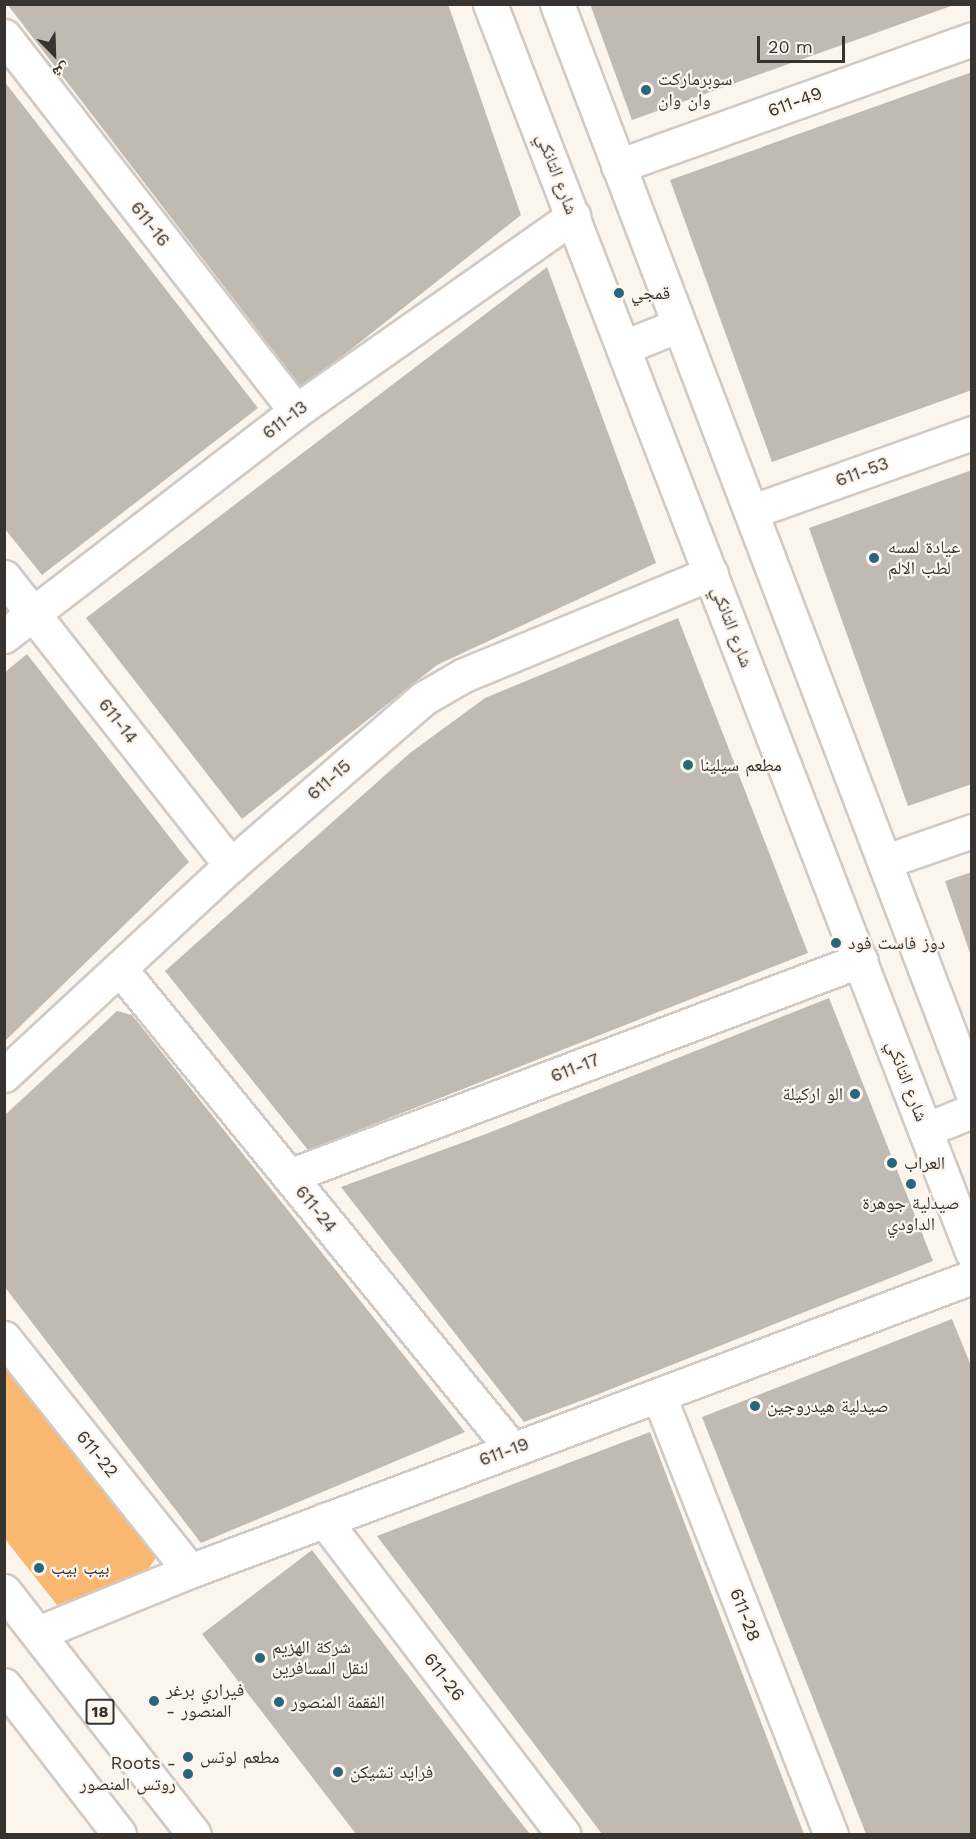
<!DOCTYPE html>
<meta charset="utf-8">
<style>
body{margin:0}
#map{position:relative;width:976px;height:1839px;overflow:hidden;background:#fcf5ee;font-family:"Work Sans","Noto Naskh Arabic",sans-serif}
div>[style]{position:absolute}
.green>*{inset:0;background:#fab770}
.building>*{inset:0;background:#c1bab3}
.roads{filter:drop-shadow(2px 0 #d1cac4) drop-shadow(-2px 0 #d1cac4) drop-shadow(0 2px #d1cac4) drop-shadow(0 -2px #d1cac4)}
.minor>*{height:33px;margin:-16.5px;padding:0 16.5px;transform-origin:16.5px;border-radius:16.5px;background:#fff}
.major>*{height:33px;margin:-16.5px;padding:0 16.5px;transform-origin:16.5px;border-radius:16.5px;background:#fff}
.dots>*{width:16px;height:16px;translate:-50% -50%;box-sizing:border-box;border:3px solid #fcf5ee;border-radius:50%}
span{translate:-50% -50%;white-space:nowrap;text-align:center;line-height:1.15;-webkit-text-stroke:4.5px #fcf5ee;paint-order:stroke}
.shield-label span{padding:2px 4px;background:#fcf5ee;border:2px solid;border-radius:4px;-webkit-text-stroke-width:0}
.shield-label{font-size:16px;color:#363331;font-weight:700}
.poi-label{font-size:18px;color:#363331}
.left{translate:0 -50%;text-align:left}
.right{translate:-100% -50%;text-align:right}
.street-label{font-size:18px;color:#363331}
.frame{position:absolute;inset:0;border:6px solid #363331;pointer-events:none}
.north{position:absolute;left:24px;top:24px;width:60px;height:60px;-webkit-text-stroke:4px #fcf5ee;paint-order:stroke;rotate:157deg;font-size:16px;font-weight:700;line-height:24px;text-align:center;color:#363331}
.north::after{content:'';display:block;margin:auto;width:21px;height:27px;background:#363331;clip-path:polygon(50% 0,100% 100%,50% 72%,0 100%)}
.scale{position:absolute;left:757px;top:36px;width:88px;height:27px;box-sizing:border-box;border:3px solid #363331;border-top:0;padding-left:8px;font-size:18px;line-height:21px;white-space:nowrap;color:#363331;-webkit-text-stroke:4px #fcf5ee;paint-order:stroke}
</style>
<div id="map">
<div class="green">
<div style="clip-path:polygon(4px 1364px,158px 1555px,146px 1572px,57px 1605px,5px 1539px)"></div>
</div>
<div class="building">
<div style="clip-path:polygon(7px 4px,448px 4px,521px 215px,302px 388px)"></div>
<div style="clip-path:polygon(590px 4px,954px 4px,954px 5px,632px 120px)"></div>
<div style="clip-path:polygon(972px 72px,972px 390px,772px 462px,670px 180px)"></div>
<div style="clip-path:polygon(4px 81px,258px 408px,42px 575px,4px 528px)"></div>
<div style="clip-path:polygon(547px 267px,656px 563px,437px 665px,242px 819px,86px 618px)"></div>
<div style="clip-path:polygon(972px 470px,972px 784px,908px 806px,809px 528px)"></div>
<div style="clip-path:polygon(678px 618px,808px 953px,308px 1150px,165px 971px,410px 753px,485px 698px)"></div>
<div style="clip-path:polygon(27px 654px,189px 862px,4px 1042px,4px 673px)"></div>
<div style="clip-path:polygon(972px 872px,972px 956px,971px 956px,945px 881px)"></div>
<div style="clip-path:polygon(829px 998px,933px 1261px,591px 1397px,524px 1422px,341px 1187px,486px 1134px)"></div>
<div style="clip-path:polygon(117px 1011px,132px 1015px,465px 1432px,201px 1543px,4px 1286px,4px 1116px)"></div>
<div style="clip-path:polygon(952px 1319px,972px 1368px,972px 1834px,866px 1834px,702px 1417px)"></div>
<div style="clip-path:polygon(650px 1432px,696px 1553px,804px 1834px,602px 1834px,377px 1536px)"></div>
<div style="clip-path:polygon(312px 1550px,500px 1796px,530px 1834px,356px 1834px,202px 1634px)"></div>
</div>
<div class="roads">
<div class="minor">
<div style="left:490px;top:4px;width:1338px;rotate:68.88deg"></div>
<div style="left:557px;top:4px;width:1164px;rotate:69.12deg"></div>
<div style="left:4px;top:36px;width:475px;rotate:52.1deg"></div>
<div style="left:618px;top:166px;width:376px;rotate:-19.7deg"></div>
<div style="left:624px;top:347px;width:59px;rotate:-21.8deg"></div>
<div style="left:753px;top:511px;width:232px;rotate:-19.6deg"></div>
<div style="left:4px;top:577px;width:367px;rotate:51.8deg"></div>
<div style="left:4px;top:636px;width:369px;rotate:-37.6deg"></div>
<div style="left:296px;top:411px;width:339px;rotate:-35.1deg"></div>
<div style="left:886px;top:861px;width:91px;rotate:-19.2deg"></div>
<div style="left:120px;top:969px;width:620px;rotate:50.76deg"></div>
<div style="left:4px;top:1075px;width:309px;rotate:-42.8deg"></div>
<div style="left:231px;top:865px;width:255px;rotate:-40.9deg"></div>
<div style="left:424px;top:698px;width:46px;rotate:-29.9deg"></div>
<div style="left:464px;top:675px;width:267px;rotate:-22.4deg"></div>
<div style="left:925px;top:1130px;width:51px;rotate:-22deg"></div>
<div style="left:289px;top:1176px;width:611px;rotate:-20.69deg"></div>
<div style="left:4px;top:1338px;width:298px;rotate:51.4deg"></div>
<div style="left:659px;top:1396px;width:471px;rotate:68.6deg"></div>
<div style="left:324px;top:1520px;width:395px;rotate:52.7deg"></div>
<div style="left:38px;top:1633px;width:164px;rotate:-22.2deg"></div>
<div style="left:190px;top:1571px;width:835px;rotate:-20.6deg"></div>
</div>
<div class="major">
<div style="left:4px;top:1591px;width:308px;rotate:52deg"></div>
<div style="left:4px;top:1685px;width:188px;rotate:52.3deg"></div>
</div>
</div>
<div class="dots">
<div style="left:646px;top:90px;background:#27667b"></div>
<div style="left:619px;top:293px;background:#27667b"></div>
<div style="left:874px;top:558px;background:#27667b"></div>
<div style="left:688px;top:765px;background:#27667b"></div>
<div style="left:836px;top:943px;background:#27667b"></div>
<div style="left:855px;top:1094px;background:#27667b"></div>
<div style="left:892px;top:1163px;background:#27667b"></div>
<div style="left:911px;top:1184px;background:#27667b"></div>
<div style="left:755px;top:1406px;background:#27667b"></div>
<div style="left:39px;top:1568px;background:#27667b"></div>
<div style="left:260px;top:1658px;background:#27667b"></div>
<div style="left:154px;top:1701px;background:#27667b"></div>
<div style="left:279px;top:1702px;background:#27667b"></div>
<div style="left:188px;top:1757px;background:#27667b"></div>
<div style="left:338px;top:1772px;background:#27667b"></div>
<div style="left:188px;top:1774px;background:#27667b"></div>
</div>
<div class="shield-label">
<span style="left:100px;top:1712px">18</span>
</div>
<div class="poi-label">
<span class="left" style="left:658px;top:90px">سوبرماركت<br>وان وان</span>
<span class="left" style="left:631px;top:293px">قمجي</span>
<span class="left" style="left:888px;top:558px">عيادة لمسه<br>لطب الالم</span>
<span class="left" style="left:700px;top:765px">مطعم سيلينا</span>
<span class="left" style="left:848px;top:943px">دوز فاست فود</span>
<span class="right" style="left:843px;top:1094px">الو اركيلة</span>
<span class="left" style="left:904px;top:1163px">العراب</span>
<span style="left:911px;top:1214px">صيدلية جوهرة<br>الداودي</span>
<span class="left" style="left:767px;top:1406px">صيدلية هيدروجين</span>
<span class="left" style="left:51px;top:1568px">بيب بيب</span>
<span class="left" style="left:272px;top:1658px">شركة الهزيم<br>لنقل المسافرين</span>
<span class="left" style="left:166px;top:1701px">فيراري برغر<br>- المنصور</span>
<span class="left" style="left:291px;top:1702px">الفقمة المنصور</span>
<span class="left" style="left:200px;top:1757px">مطعم لوتس</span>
<span class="right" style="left:176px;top:1774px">Roots -<br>روتس المنصور</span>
<span class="left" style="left:350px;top:1772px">فرايد تشيكن</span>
</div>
<div class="street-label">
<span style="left:795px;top:102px;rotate:-20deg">611-49</span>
<span style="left:557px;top:174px;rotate:69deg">شارع التانكي</span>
<span style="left:150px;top:224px;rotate:52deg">611-16</span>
<span style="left:285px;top:420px;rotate:-37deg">611-13</span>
<span style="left:862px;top:472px;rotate:-20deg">611-53</span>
<span style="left:732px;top:627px;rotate:69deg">شارع التانكي</span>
<span style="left:118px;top:721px;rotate:52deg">611-14</span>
<span style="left:329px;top:780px;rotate:-41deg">611-15</span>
<span style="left:575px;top:1068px;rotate:-21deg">611-17</span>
<span style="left:907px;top:1081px;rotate:69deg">شارع التانكي</span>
<span style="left:316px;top:1209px;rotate:51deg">611-24</span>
<span style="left:504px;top:1452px;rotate:-20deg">611-19</span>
<span style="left:97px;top:1454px;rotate:51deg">611-22</span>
<span style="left:745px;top:1615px;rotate:69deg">611-28</span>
<span style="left:444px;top:1677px;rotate:53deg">611-26</span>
</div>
<div class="frame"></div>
<div class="north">ش</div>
<div class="scale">20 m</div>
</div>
